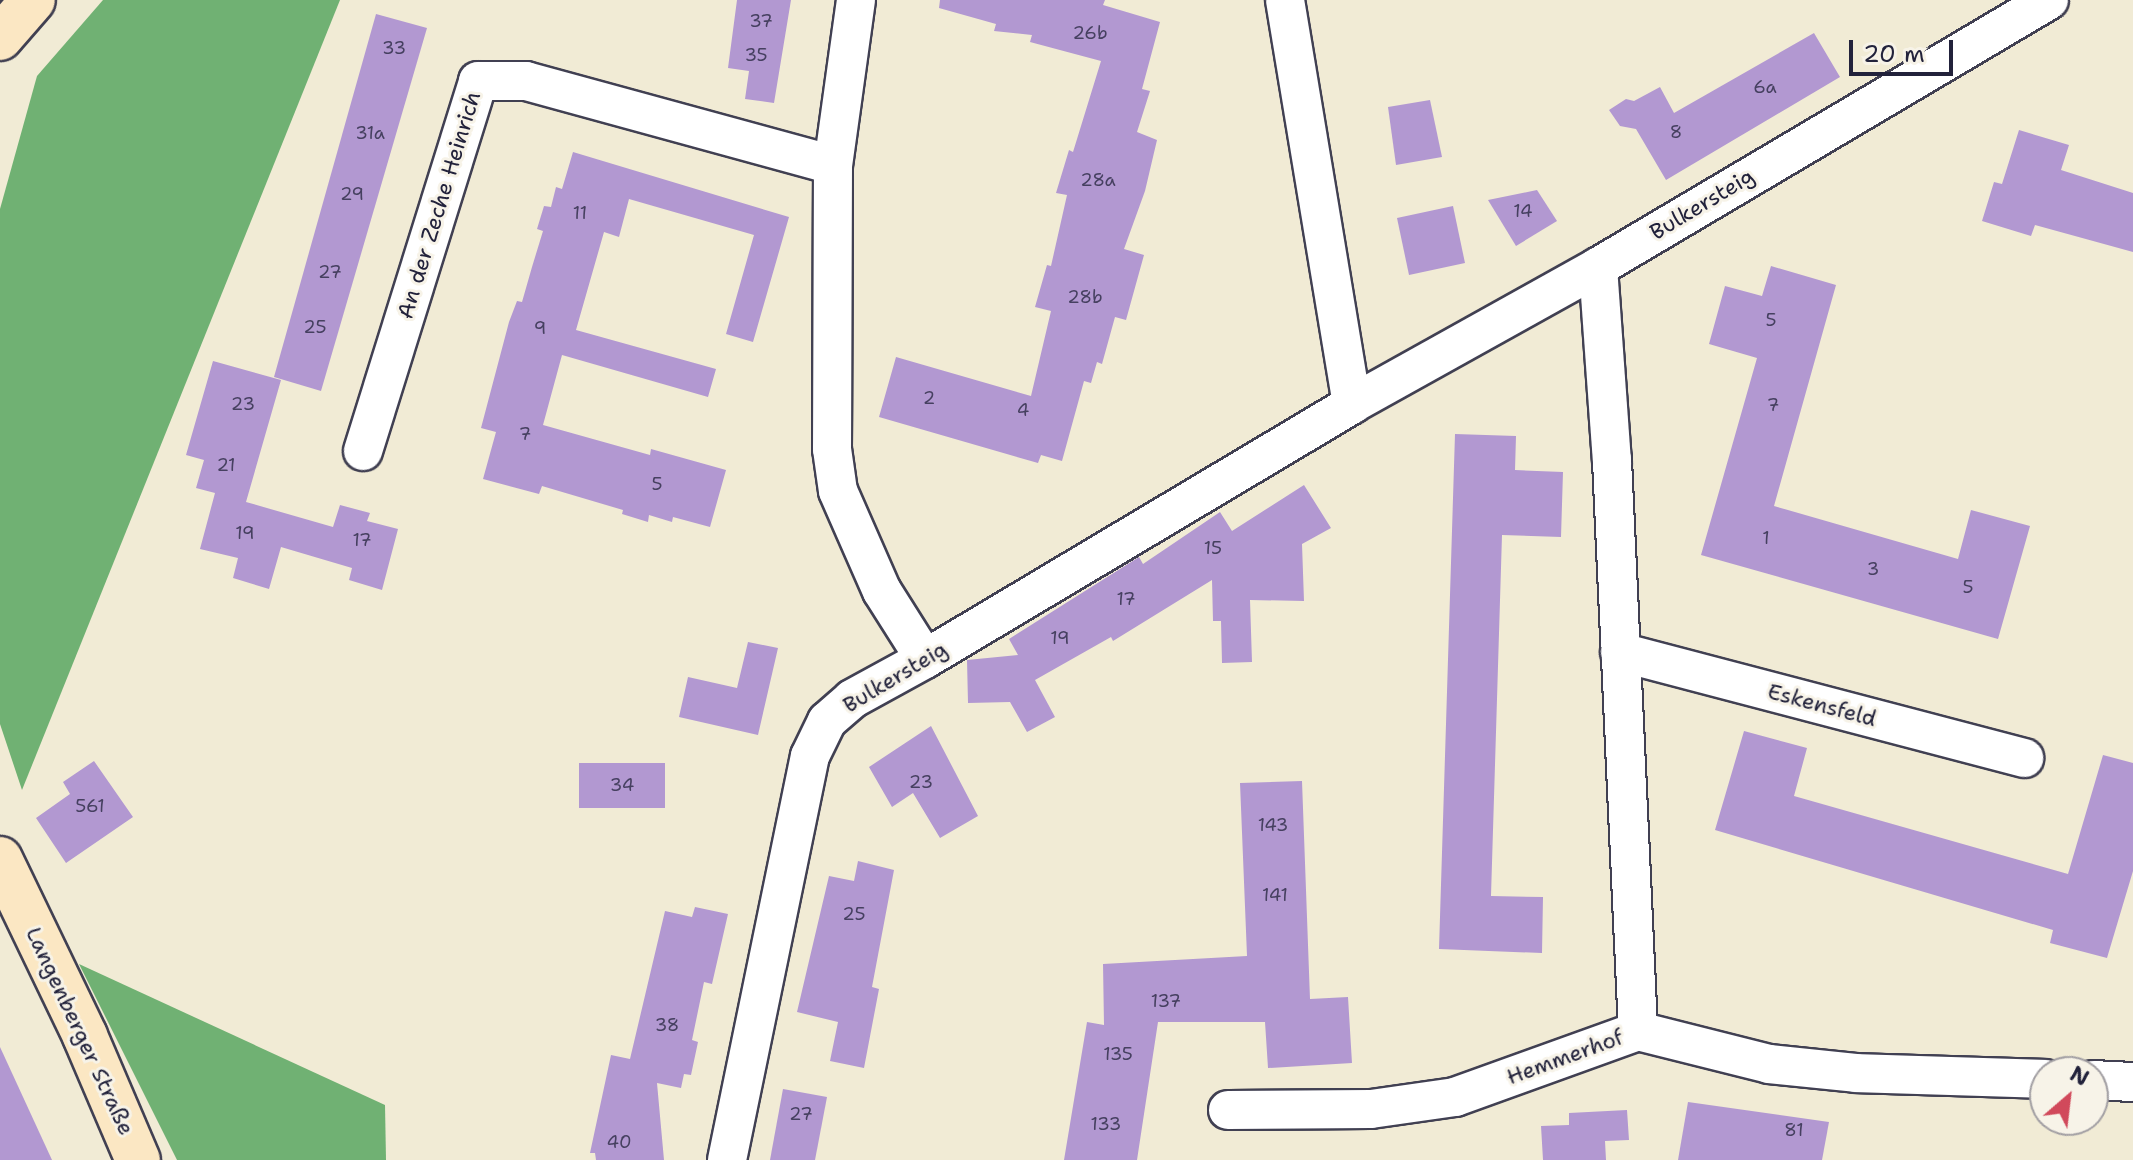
<!DOCTYPE html>
<meta charset="utf-8">
<style>
body{margin:0}
#map{position:relative;width:2133px;height:1160px;overflow:hidden;background:#f1ebd5;font-family:"Shantell Sans",sans-serif}
div>[style]{position:absolute}
.forest>*{inset:0;background:#70b173}
.building>*{inset:0;background:#b298d1}
.roads{filter:drop-shadow(2px 0 #414052) drop-shadow(-2px 0 #414052) drop-shadow(0 2px #414052) drop-shadow(0 -2px #414052)}
.minor>*{height:38px;margin:-19px;padding:0 19px;transform-origin:19px;border-radius:19px;background:#fff}
.secondary>*{height:44px;margin:-22px;padding:0 22px;transform-origin:22px;border-radius:22px;background:#fbe7c3}
span{translate:-50% -50%;white-space:nowrap;text-align:center;line-height:1.15;-webkit-text-stroke:6px #f7f3e8;paint-order:stroke}
.number-label{font-size:18px;color:#464060}
.number-label span{-webkit-text-stroke-width:0}
.street-label{font-size:22px;color:#22223b}
.north{position:absolute;left:2029px;top:1056px;width:80px;height:80px;box-sizing:border-box;background:#f7f3e8;border:2px solid #a29fa3;border-radius:50%;rotate:28deg;font-size:22px;font-weight:700;line-height:32px;text-align:center;color:#22223b}
.north::after{content:'';display:block;margin:auto;width:28px;height:36px;background:#d1495b;clip-path:polygon(50% 0,100% 100%,50% 72%,0 100%)}
.scale{position:absolute;left:1849px;top:40px;width:104px;height:36px;box-sizing:border-box;border:4px solid #22223b;border-top:0;padding-left:10px;font-size:24px;line-height:28px;white-space:nowrap;color:#22223b;-webkit-text-stroke:6px #f7f3e8;paint-order:stroke}
</style>
<div id="map">
<div class="forest">
<div style="clip-path:polygon(103px 0,340px 0,22px 790px,0 724px,0 209px,37px 76px)"></div>
<div style="clip-path:polygon(79px 964px,385px 1105px,386px 1160px,177px 1160px)"></div>
</div>
<div class="building">
<div style="clip-path:polygon(737px 0,791px 0,774px 103px,745px 99px,749px 71px,728px 68px)"></div>
<div style="clip-path:polygon(940px 0,1105px 0,1103px 5px,1160px 22px,1142px 89px,1150px 91px,1137px 132px,1157px 140px,1145px 191px,1124px 249px,1144px 255px,1126px 320px,1115px 317px,1102px 364px,1097px 362px,1091px 383px,1084px 381px,1062px 461px,1041px 455px,1038px 463px,879px 417px,896px 357px,1031px 396px,1051px 311px,1035px 307px,1047px 265px,1051px 266px,1067px 195px,1056px 193px,1069px 150px,1073px 152px,1101px 61px,1030px 42px,1032px 35px,994px 31px,996px 24px,939px 8px)"></div>
<div style="clip-path:polygon(376px 14px,427px 28px,321px 391px,274px 377px)"></div>
<div style="clip-path:polygon(1814px 33px,1840px 77px,1666px 180px,1636px 129px,1620px 126px,1609px 110px,1626px 99px,1634px 101px,1660px 87px,1674px 113px)"></div>
<div style="clip-path:polygon(1430px 100px,1442px 157px,1396px 165px,1388px 107px)"></div>
<div style="clip-path:polygon(2019px 130px,2069px 145px,2061px 170px,2133px 193px,2133px 252px,2035px 225px,2031px 236px,1982px 221px,1994px 182px,2002px 184px)"></div>
<div style="clip-path:polygon(573px 152px,789px 217px,753px 342px,726px 334px,754px 235px,629px 199px,619px 237px,604px 232px,576px 330px,716px 369px,708px 397px,562px 355px,543px 425px,650px 455px,651px 449px,726px 470px,710px 527px,673px 517px,672px 522px,649px 515px,648px 522px,622px 514px,623px 510px,542px 486px,539px 494px,483px 479px,496px 432px,481px 428px,509px 322px,517px 301px,522px 302px,532px 267px,543px 231px,537px 229px,544px 206px,551px 207px,556px 187px,562px 189px)"></div>
<div style="clip-path:polygon(1537px 190px,1557px 221px,1516px 246px,1488px 200px)"></div>
<div style="clip-path:polygon(1453px 206px,1465px 263px,1409px 275px,1397px 218px)"></div>
<div style="clip-path:polygon(1771px 266px,1836px 285px,1774px 506px,1958px 559px,1971px 510px,2030px 526px,1998px 639px,1701px 555px,1757px 358px,1709px 344px,1725px 286px,1762px 296px)"></div>
<div style="clip-path:polygon(213px 361px,281px 380px,246px 502px,333px 527px,340px 505px,370px 513px,367px 521px,398px 529px,382px 590px,349px 580px,352px 568px,281px 547px,269px 589px,233px 578px,238px 558px,200px 549px,215px 493px,196px 488px,204px 460px,186px 455px)"></div>
<div style="clip-path:polygon(1455px 434px,1516px 436px,1515px 470px,1563px 472px,1561px 537px,1502px 535px,1491px 896px,1543px 897px,1542px 953px,1439px 949px)"></div>
<div style="clip-path:polygon(1304px 485px,1331px 528px,1302px 544px,1304px 601px,1250px 600px,1252px 662px,1222px 663px,1221px 621px,1213px 621px,1212px 580px,1113px 641px,1111px 637px,1035px 680px,1055px 717px,1027px 732px,1010px 702px,968px 703px,967px 660px,1018px 655px,1009px 639px,1139px 557px,1143px 564px,1220px 512px,1232px 531px)"></div>
<div style="clip-path:polygon(748px 642px,778px 648px,758px 735px,679px 717px,688px 677px,737px 688px)"></div>
<div style="clip-path:polygon(931px 726px,978px 816px,940px 838px,913px 793px,892px 807px,869px 767px)"></div>
<div style="clip-path:polygon(1744px 731px,1807px 748px,1794px 796px,2068px 874px,2103px 755px,2133px 763px,2133px 871px,2107px 958px,2050px 943px,2053px 930px,1715px 830px)"></div>
<div style="clip-path:polygon(94px 761px,133px 817px,66px 863px,36px 818px,70px 794px,63px 782px)"></div>
<div style="clip-path:polygon(579px 763px,665px 763px,665px 808px,579px 808px)"></div>
<div style="clip-path:polygon(1302px 781px,1310px 999px,1348px 997px,1352px 1063px,1268px 1068px,1265px 1022px,1158px 1022px,1137px 1160px,1064px 1160px,1087px 1022px,1104px 1025px,1103px 964px,1247px 956px,1240px 783px)"></div>
<div style="clip-path:polygon(858px 861px,894px 870px,872px 987px,879px 989px,864px 1068px,830px 1061px,838px 1022px,797px 1012px,829px 876px,854px 881px)"></div>
<div style="clip-path:polygon(695px 907px,728px 914px,712px 984px,704px 982px,692px 1040px,698px 1042px,691px 1075px,684px 1074px,681px 1088px,657px 1083px,664px 1160px,596px 1160px,595px 1153px,590px 1153px,611px 1055px,630px 1059px,665px 911px,692px 917px)"></div>
<div style="clip-path:polygon(0 1047px,52px 1160px,0 1160px)"></div>
<div style="clip-path:polygon(783px 1089px,827px 1097px,815px 1160px,770px 1160px)"></div>
<div style="clip-path:polygon(1688px 1102px,1829px 1122px,1822px 1160px,1678px 1160px)"></div>
<div style="clip-path:polygon(1627px 1110px,1629px 1140px,1605px 1141px,1606px 1160px,1543px 1160px,1541px 1126px,1569px 1125px,1569px 1113px)"></div>
</div>
<div class="roads">
<div class="minor">
<div style="left:856px;top:0;width:167px;rotate:97.9deg"></div>
<div style="left:833px;top:165px;width:284px;rotate:90.2deg"></div>
<div style="left:832px;top:449px;width:42px;rotate:81.9deg"></div>
<div style="left:838px;top:491px;width:109px;rotate:66.3deg"></div>
<div style="left:882px;top:591px;width:80px;rotate:57.7deg"></div>
<div style="left:1285px;top:0;width:410px;rotate:80.6deg"></div>
<div style="left:1598px;top:267px;width:194px;rotate:85.9deg"></div>
<div style="left:1612px;top:460px;width:572px;rotate:87.39deg"></div>
<div style="left:363px;top:451px;width:387px;rotate:-72.7deg"></div>
<div style="left:478px;top:81px;width:48px"></div>
<div style="left:526px;top:81px;width:318px;rotate:15.3deg"></div>
<div style="left:1620px;top:652px;width:418px;rotate:14.7deg"></div>
<div style="left:2093px;top:1080px;width:40px;rotate:2.9deg"></div>
<div style="left:1228px;top:1110px;width:143px;rotate:-0.4deg"></div>
<div style="left:1371px;top:1109px;width:85px;rotate:-8.1deg"></div>
<div style="left:1455px;top:1097px;width:195px;rotate:-19.8deg"></div>
<div style="left:1638px;top:1031px;width:135px;rotate:14.1deg"></div>
<div style="left:1769px;top:1064px;width:87px;rotate:5.9deg"></div>
<div style="left:1856px;top:1073px;width:189px;rotate:1.8deg"></div>
<div style="left:727px;top:1160px;width:412px;rotate:-78.4deg"></div>
<div style="left:810px;top:756px;width:39px;rotate:-64deg"></div>
<div style="left:827px;top:721px;width:33px;rotate:-41deg"></div>
<div style="left:852px;top:699px;width:83px;rotate:-28.7deg"></div>
<div style="left:925px;top:659px;width:497px;rotate:-30.8deg"></div>
<div style="left:1352px;top:404px;width:282px;rotate:-29.1deg"></div>
<div style="left:1598px;top:267px;width:524px;rotate:-30.63deg"></div>
</div>
<div class="secondary">
<div style="left:0;top:38px;width:50px;rotate:-49deg"></div>
<div style="left:0;top:859px;width:196px;rotate:64.3deg"></div>
<div style="left:85px;top:1036px;width:135px;rotate:66.9deg"></div>
</div>
</div>
<div class="number-label">
<span style="left:761px;top:21px">37</span>
<span style="left:1090px;top:33px">26b</span>
<span style="left:394px;top:48px">33</span>
<span style="left:756px;top:55px">35</span>
<span style="left:1765px;top:87px">6a</span>
<span style="left:1676px;top:132px">8</span>
<span style="left:370px;top:133px">31a</span>
<span style="left:1098px;top:180px">28a</span>
<span style="left:352px;top:194px">29</span>
<span style="left:1523px;top:211px">14</span>
<span style="left:580px;top:213px">11</span>
<span style="left:330px;top:272px">27</span>
<span style="left:1085px;top:297px">28b</span>
<span style="left:1771px;top:320px">5</span>
<span style="left:315px;top:327px">25</span>
<span style="left:540px;top:328px">9</span>
<span style="left:929px;top:398px">2</span>
<span style="left:243px;top:404px">23</span>
<span style="left:1773px;top:405px">7</span>
<span style="left:1023px;top:410px">4</span>
<span style="left:525px;top:434px">7</span>
<span style="left:226px;top:465px">21</span>
<span style="left:657px;top:484px">5</span>
<span style="left:245px;top:533px">19</span>
<span style="left:1766px;top:538px">1</span>
<span style="left:362px;top:540px">17</span>
<span style="left:1213px;top:548px">15</span>
<span style="left:1873px;top:569px">3</span>
<span style="left:1968px;top:587px">5</span>
<span style="left:1126px;top:599px">17</span>
<span style="left:1060px;top:638px">19</span>
<span style="left:921px;top:782px">23</span>
<span style="left:622px;top:785px">34</span>
<span style="left:90px;top:806px">561</span>
<span style="left:1273px;top:825px">143</span>
<span style="left:1275px;top:895px">141</span>
<span style="left:854px;top:914px">25</span>
<span style="left:1166px;top:1001px">137</span>
<span style="left:667px;top:1025px">38</span>
<span style="left:1118px;top:1054px">135</span>
<span style="left:801px;top:1114px">27</span>
<span style="left:1106px;top:1124px">133</span>
<span style="left:1794px;top:1130px">81</span>
<span style="left:619px;top:1142px">40</span>
</div>
<div class="street-label">
<span style="left:1702px;top:204px;rotate:-31deg">Bulkersteig</span>
<span style="left:439px;top:205px;rotate:-73deg">An der Zeche Heinrich</span>
<span style="left:895px;top:677px;rotate:-31deg">Bulkersteig</span>
<span style="left:1822px;top:705px;rotate:15deg">Eskensfeld</span>
<span style="left:80px;top:1031px;rotate:65deg">Langenberger Straße</span>
<span style="left:1565px;top:1057px;rotate:-20deg">Hemmerhof</span>
</div>
<div class="north">N</div>
<div class="scale">20 m</div>
</div>
